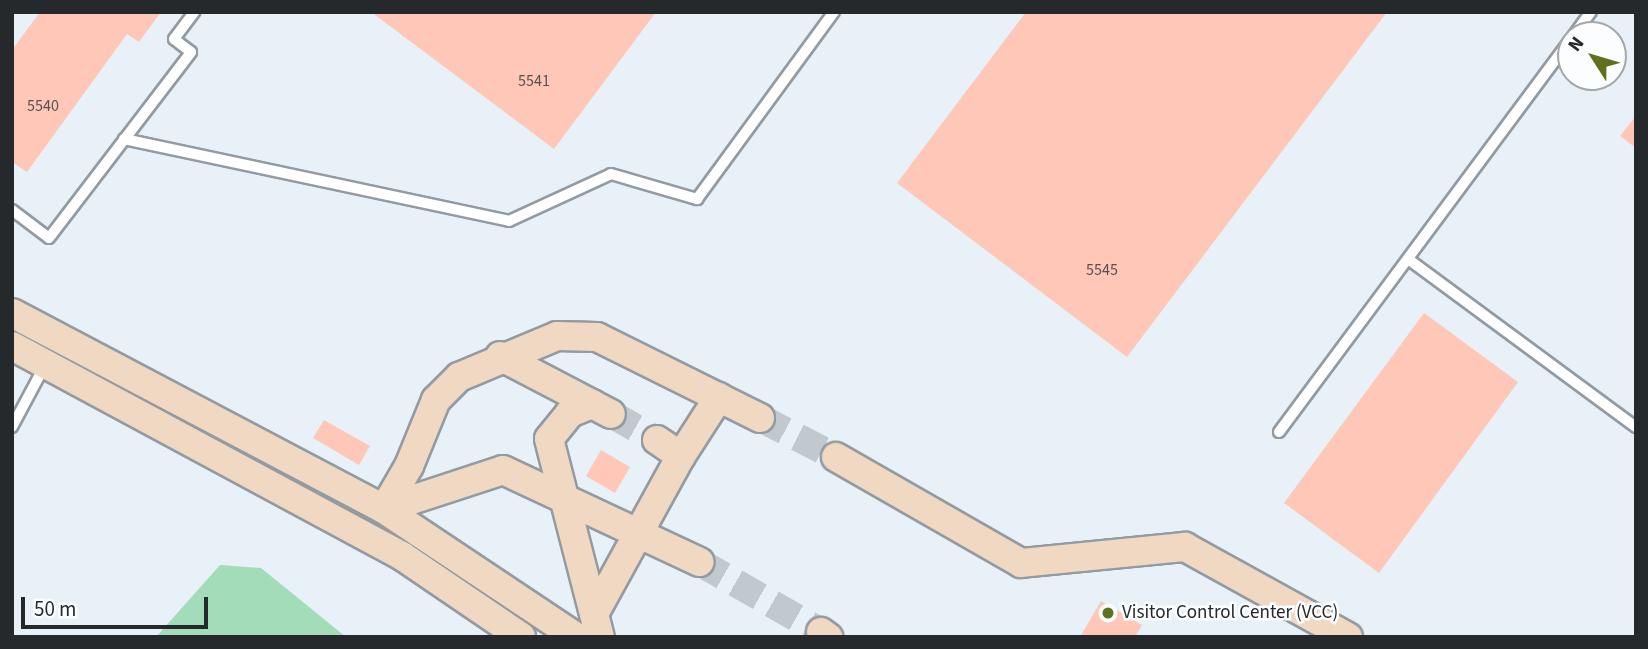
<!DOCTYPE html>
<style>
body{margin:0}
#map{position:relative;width:1648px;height:649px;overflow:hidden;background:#e8f1f8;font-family:"Source Sans 3",sans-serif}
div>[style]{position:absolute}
.green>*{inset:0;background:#a2dcb9}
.building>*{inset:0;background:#fec7b8}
.secondary-tunnel>*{height:28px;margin-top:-14px;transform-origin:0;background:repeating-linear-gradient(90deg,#c1c9cf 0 28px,transparent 0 42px)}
.roads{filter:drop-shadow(2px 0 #939ba2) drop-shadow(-2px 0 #939ba2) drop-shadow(0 2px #939ba2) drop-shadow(0 -2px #939ba2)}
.lane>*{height:10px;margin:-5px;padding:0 5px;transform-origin:5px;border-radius:5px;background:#fff}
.secondary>*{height:28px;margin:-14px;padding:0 14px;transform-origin:14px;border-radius:14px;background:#f1d8c2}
.dots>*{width:19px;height:19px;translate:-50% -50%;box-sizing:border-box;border:4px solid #fbfdff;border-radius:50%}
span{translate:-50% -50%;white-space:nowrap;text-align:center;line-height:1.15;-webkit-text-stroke:5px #fbfdff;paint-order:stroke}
.number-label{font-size:16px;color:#5b504e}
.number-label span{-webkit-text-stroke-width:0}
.poi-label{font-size:19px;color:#25292b}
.left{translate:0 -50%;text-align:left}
.frame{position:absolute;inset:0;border:14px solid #25292b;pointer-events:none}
.north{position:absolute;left:1557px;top:21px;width:70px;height:70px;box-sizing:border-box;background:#fbfdff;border:2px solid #a5a8aa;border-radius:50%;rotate:307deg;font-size:19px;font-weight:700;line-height:28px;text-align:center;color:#25292b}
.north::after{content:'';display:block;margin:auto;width:24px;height:32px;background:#60711e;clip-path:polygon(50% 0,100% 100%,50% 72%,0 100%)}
.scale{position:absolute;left:21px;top:597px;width:187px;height:32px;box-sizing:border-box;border:4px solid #25292b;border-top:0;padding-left:9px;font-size:21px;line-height:24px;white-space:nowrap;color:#25292b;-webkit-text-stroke:5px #fbfdff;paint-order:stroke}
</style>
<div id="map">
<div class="green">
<div style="clip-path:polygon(220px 565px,261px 568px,346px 637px,156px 637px)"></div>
</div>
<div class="building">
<div style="clip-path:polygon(40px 12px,161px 12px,139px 42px,127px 34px,27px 172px,12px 162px,12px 50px)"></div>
<div style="clip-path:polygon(371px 12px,656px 12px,554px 149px)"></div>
<div style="clip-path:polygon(1026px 12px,1387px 12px,1127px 357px,897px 183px)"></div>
<div style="clip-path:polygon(1636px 116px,1636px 148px,1620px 136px)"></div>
<div style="clip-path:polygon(1424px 313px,1518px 382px,1379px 573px,1284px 503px)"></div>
<div style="clip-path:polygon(324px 420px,370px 446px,359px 465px,313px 438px)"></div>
<div style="clip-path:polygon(601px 450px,630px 467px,615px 493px,586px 476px)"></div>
<div style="clip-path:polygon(1101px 601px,1142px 625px,1135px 637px,1080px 637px)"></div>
</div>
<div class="secondary-tunnel">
<div style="left:611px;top:414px;width:53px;rotate:29.5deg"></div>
<div style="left:760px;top:418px;width:85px;rotate:27.2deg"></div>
<div style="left:699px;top:562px;width:141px;rotate:29.8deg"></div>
</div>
<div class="roads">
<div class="lane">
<div style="left:1574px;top:35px;width:29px;rotate:-54deg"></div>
<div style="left:124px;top:139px;width:394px;rotate:12deg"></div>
<div style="left:509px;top:221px;width:112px;rotate:-24.7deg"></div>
<div style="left:611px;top:174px;width:90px;rotate:16.2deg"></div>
<div style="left:697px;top:199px;width:232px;rotate:-53.8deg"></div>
<div style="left:12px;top:210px;width:46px;rotate:37.1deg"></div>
<div style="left:49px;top:238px;width:234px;rotate:-52.6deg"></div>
<div style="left:191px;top:52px;width:21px;rotate:-143deg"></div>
<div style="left:174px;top:39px;width:34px;rotate:-53deg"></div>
<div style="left:1408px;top:259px;width:283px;rotate:36.4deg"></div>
<div style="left:12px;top:427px;width:68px;rotate:-61.9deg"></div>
<div style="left:1279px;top:432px;width:490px;rotate:-53.4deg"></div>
</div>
<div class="secondary">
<div style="left:12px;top:313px;width:420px;rotate:27.8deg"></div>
<div style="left:384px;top:509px;width:50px;rotate:-59.8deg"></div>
<div style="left:409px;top:466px;width:71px;rotate:-67.8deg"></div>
<div style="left:436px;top:400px;width:33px;rotate:-45deg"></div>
<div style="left:459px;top:377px;width:106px;rotate:-22.7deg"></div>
<div style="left:557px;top:336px;width:40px;rotate:1.4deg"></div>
<div style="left:597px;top:337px;width:182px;rotate:26.4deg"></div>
<div style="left:12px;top:346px;width:443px;rotate:28.3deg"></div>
<div style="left:402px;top:556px;width:144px;rotate:34.2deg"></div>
<div style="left:500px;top:356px;width:125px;rotate:27.6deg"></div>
<div style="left:592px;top:404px;width:24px;rotate:158deg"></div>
<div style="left:570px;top:413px;width:33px;rotate:129deg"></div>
<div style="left:549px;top:439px;width:204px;rotate:75.6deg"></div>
<div style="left:657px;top:440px;width:29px;rotate:34deg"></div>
<div style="left:836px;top:457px;width:213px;rotate:29.8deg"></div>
<div style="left:1021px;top:563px;width:165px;rotate:-5.6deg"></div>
<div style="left:1185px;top:547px;width:186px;rotate:28.9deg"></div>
<div style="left:384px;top:509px;width:125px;rotate:-18.1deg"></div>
<div style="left:503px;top:470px;width:217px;rotate:25.1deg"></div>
<div style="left:384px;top:509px;width:231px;rotate:33.7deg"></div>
<div style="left:594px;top:614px;width:180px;rotate:-61.2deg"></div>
<div style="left:681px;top:456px;width:70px;rotate:-57.2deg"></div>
<div style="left:821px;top:632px;width:9px;rotate:36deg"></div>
</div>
</div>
<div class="dots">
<div style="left:1108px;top:613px;background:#60711e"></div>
</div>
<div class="number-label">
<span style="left:534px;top:81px">5541</span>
<span style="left:43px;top:106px">5540</span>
<span style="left:1102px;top:270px">5545</span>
</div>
<div class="poi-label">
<span class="left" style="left:1122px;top:613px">Visitor Control Center (VCC)</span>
</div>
<div class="frame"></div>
<div class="north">N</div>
<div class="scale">50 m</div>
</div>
